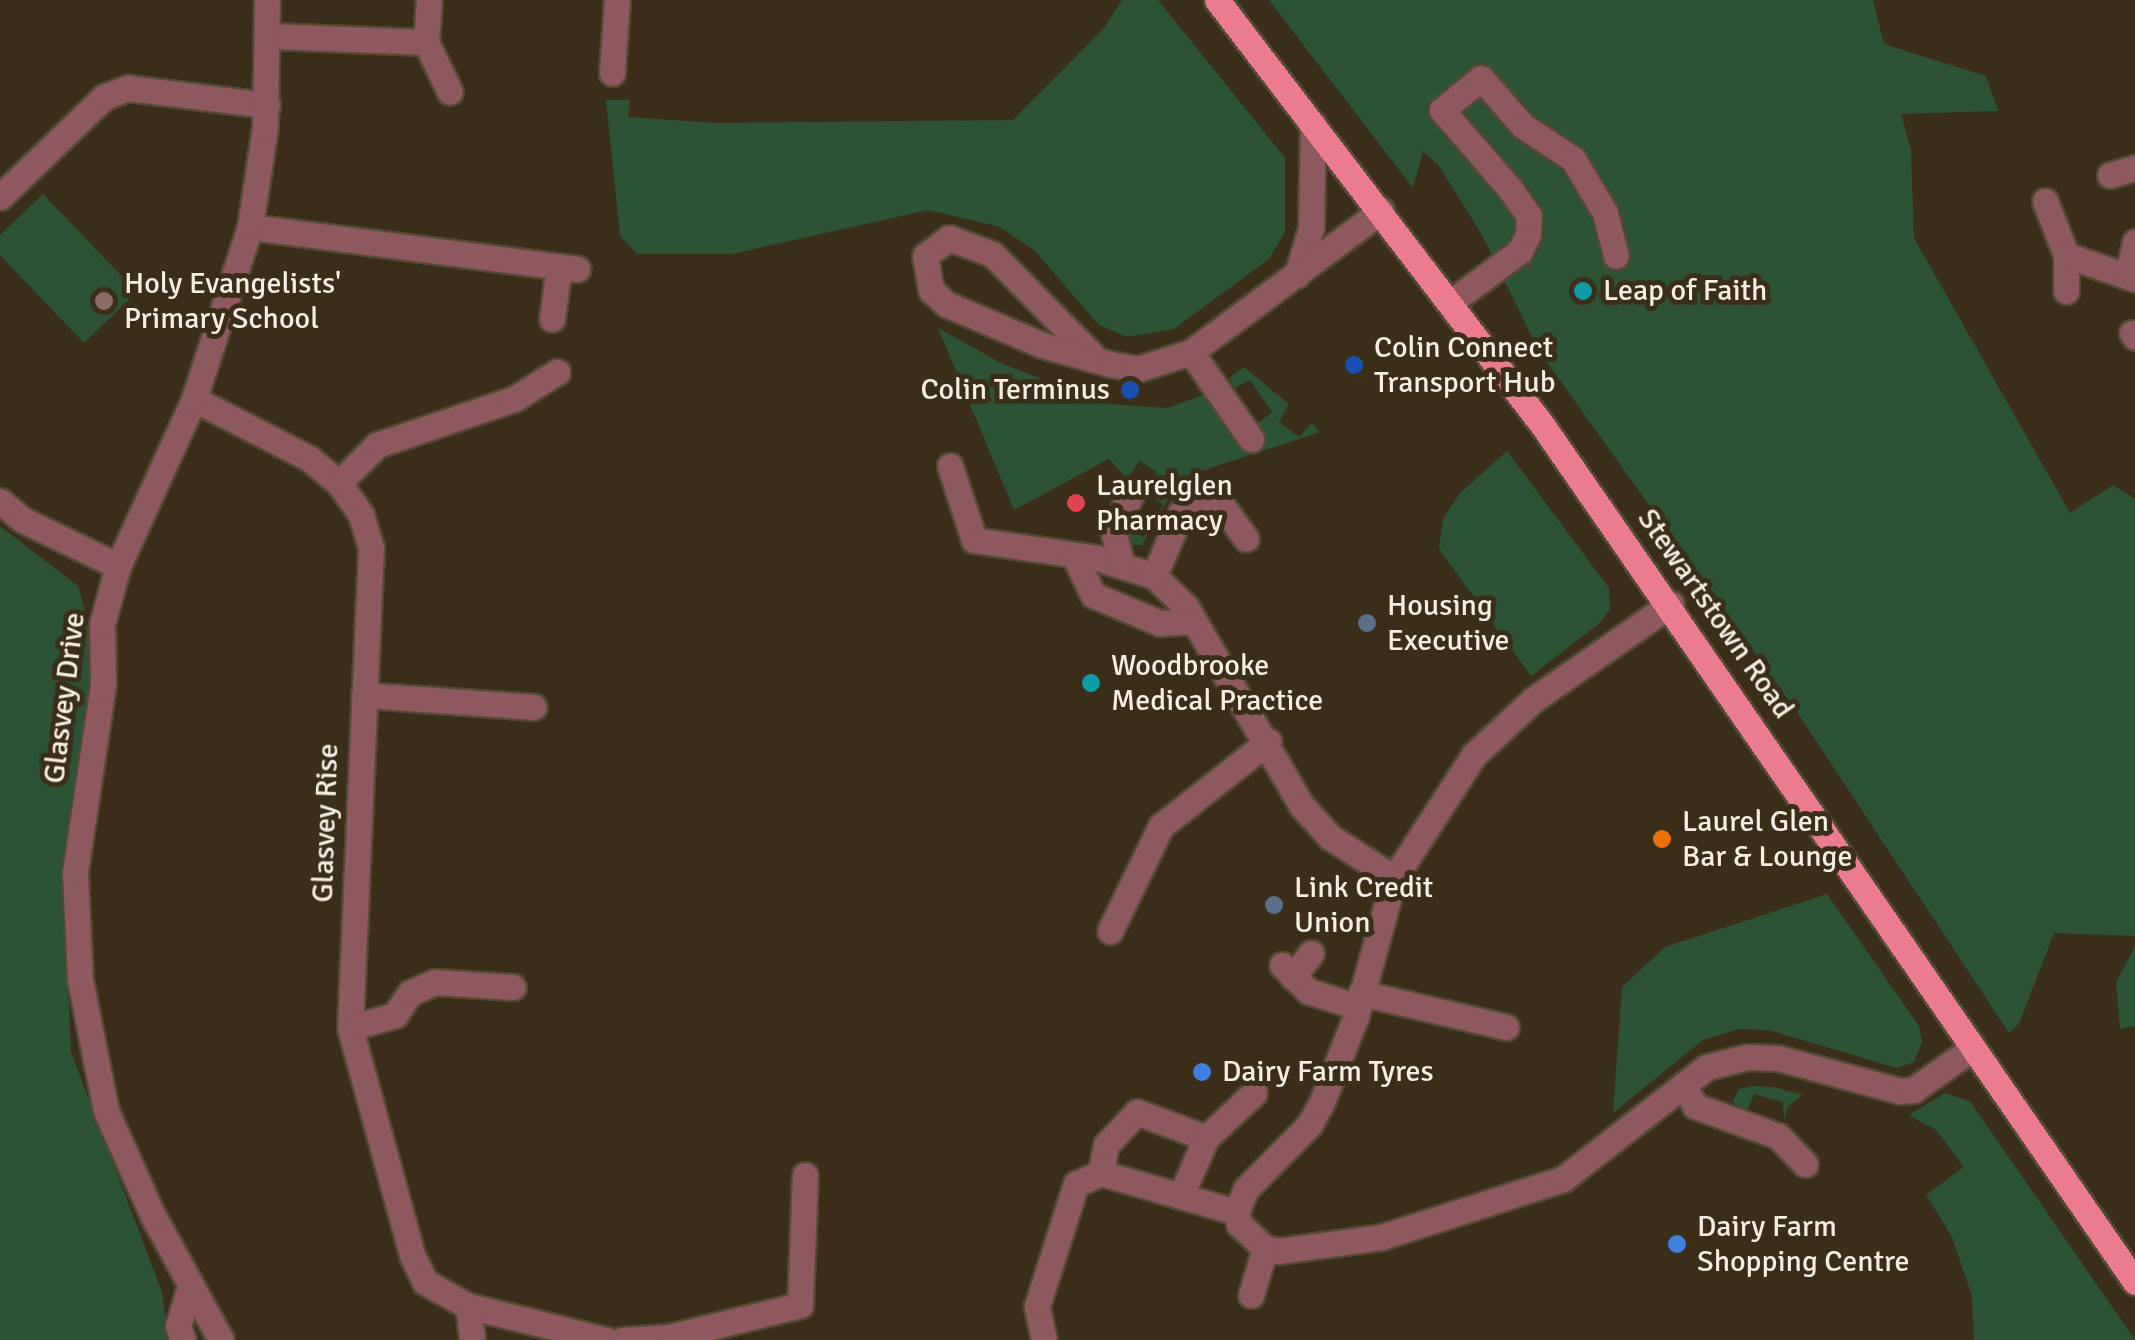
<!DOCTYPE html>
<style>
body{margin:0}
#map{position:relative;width:2135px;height:1340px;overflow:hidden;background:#3a2e19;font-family:Signika,sans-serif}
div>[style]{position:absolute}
.green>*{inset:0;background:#2b5334}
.roads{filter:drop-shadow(2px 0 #544935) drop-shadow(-2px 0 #544935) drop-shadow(0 2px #544935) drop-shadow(0 -2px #544935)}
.minor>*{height:25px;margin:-12.5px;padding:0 12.5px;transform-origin:12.5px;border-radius:12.5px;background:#8e585f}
.major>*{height:25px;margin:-12.5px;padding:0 12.5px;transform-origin:12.5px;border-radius:12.5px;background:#ea7c8d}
.dots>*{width:28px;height:28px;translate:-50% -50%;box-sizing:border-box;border:5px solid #3a2e19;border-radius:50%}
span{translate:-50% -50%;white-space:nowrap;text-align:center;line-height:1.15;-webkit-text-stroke:10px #3a2e19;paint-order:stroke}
.poi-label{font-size:30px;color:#f6efe2}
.left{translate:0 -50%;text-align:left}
.right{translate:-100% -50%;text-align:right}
.street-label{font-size:30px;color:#f6efe2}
</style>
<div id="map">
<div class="green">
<div style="clip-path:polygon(1122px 0,1158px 0,1285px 158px,1285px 232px,1269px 259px,1174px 329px,1127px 337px,1099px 325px,1035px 251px,1000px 227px,928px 210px,732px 254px,637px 254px,620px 236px,606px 100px,630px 100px,628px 117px,716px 123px,1013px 120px,1104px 28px)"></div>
<div style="clip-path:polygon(1269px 0,1873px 0,1884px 44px,1986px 76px,1998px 111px,1901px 114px,1911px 150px,1914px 238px,2070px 513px,2113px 485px,2135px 499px,2135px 936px,2054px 933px,2019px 1024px,2009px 1033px,1799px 715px,1539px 351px,1482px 235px,1439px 166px,1423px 151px,1413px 188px)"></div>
<div style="clip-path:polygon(43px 194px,137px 292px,84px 343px,0 255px,0 235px)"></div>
<div style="clip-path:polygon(938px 328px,1003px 364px,1107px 404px,1167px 408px,1206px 394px,1245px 454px,1265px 442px,1257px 424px,1272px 412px,1250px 380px,1235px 388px,1229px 378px,1244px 367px,1289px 404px,1279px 422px,1299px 437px,1312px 423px,1320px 432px,1180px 478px,1142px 545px,1128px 545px,1127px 529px,1143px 537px,1163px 505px,1148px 493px,1156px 472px,1140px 461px,1127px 479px,1109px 459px,1014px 510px)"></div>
<div style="clip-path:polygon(1507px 451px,1609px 588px,1610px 609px,1600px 623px,1531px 676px,1439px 549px,1443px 519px,1460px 493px)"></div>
<div style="clip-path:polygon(0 526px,78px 586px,91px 632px,91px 698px,63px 856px,71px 1052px,162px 1292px,169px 1340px,0 1340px)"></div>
<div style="clip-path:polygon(1827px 894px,1919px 1026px,1922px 1042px,1914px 1062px,1897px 1068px,1769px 1030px,1739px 1029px,1703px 1040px,1613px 1113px,1622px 987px,1665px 947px)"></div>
<div style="clip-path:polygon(2135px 946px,2135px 1026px,2120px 1029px,2116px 983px)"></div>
<div style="clip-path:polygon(1753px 1086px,1773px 1087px,1803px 1095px,1788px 1106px,1784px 1120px,1783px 1102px,1754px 1094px,1747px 1112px,1732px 1102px,1739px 1089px)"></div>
<div style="clip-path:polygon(1945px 1093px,1970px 1101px,2135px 1340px,1974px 1340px,1972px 1296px,1952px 1237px,1926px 1195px,1964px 1167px,1936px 1130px,1909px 1115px)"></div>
</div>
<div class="roads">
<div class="minor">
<div style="left:429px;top:0;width:42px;rotate:94.1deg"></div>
<div style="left:426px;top:42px;width:55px;rotate:64.4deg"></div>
<div style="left:270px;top:36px;width:156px;rotate:2.2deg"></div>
<div style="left:612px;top:73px;width:73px;rotate:-86.1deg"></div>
<div style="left:2110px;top:175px;width:26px;rotate:-16deg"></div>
<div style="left:0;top:197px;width:144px;rotate:-43.9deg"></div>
<div style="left:104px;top:97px;width:26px;rotate:-21deg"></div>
<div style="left:128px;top:88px;width:140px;rotate:7deg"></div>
<div style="left:2045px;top:201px;width:58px;rotate:68.7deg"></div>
<div style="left:2066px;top:255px;width:36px;rotate:90deg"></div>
<div style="left:250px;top:227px;width:330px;rotate:7.3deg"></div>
<div style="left:2066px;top:255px;width:73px;rotate:19.2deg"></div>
<div style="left:2128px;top:273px;width:32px;rotate:-77deg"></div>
<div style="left:1297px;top:275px;width:49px;rotate:-73.4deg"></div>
<div style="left:1311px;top:228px;width:104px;rotate:-88.9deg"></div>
<div style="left:1451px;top:302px;width:86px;rotate:-36.5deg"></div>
<div style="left:1520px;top:251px;width:19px;rotate:-65deg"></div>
<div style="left:1528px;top:234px;width:18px;rotate:-87deg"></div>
<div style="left:1529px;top:216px;width:32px;rotate:-125deg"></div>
<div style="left:1511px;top:190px;width:106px;rotate:-130.8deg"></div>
<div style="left:1442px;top:110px;width:50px;rotate:-39.4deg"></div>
<div style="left:1481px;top:78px;width:64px;rotate:48.8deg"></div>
<div style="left:1523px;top:126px;width:60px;rotate:33.4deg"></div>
<div style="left:1573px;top:159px;width:63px;rotate:59.3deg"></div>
<div style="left:1605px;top:213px;width:44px;rotate:75.7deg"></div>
<div style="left:552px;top:319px;width:53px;rotate:-82.5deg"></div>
<div style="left:2132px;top:333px;width:5px;rotate:53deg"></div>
<div style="left:1191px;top:352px;width:106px;rotate:55.4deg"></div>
<div style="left:1096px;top:359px;width:148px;rotate:-134.7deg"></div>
<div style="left:992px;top:254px;width:46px;rotate:-159.6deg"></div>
<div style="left:949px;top:238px;width:30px;rotate:143deg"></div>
<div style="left:925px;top:256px;width:35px;rotate:80deg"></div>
<div style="left:931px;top:290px;width:21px;rotate:43deg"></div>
<div style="left:946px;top:304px;width:104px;rotate:23.1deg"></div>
<div style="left:1042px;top:345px;width:71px;rotate:15.6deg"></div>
<div style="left:1110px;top:364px;width:28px;rotate:10deg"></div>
<div style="left:1138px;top:369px;width:56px;rotate:-17.8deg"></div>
<div style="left:1191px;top:352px;width:237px;rotate:-36.6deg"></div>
<div style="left:194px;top:399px;width:131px;rotate:27.3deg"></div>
<div style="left:310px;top:459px;width:38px;rotate:40deg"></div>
<div style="left:339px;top:483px;width:39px;rotate:55deg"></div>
<div style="left:361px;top:515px;width:34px;rotate:73deg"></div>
<div style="left:371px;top:547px;width:481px;rotate:92.5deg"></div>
<div style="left:350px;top:1028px;width:235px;rotate:74.7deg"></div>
<div style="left:412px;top:1255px;width:30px;rotate:64deg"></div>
<div style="left:425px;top:1282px;width:49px;rotate:29.2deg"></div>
<div style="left:468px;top:1306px;width:142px;rotate:13.8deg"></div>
<div style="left:950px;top:466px;width:78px;rotate:72deg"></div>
<div style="left:974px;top:540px;width:124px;rotate:8.3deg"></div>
<div style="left:1097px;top:558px;width:60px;rotate:17.5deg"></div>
<div style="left:1154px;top:576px;width:45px;rotate:44.1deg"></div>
<div style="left:1186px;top:607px;width:230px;rotate:59.8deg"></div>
<div style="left:1302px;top:806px;width:42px;rotate:47.9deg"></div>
<div style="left:1330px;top:837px;width:76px;rotate:32.6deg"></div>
<div style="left:339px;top:483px;width:54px;rotate:-45deg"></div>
<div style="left:377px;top:445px;width:145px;rotate:-18.6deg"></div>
<div style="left:514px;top:399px;width:51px;rotate:-32.1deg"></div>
<div style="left:0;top:501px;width:30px;rotate:40deg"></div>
<div style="left:23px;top:520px;width:106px;rotate:25.8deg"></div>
<div style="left:1074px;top:555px;width:44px;rotate:64.6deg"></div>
<div style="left:1093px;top:595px;width:73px;rotate:22.7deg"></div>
<div style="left:1160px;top:623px;width:34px;rotate:-3deg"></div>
<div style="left:1122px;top:566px;width:38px;rotate:-104deg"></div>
<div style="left:1113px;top:529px;width:38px;rotate:-62deg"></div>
<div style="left:1154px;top:576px;width:69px;rotate:-66.8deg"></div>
<div style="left:1181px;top:513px;width:30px;rotate:-21deg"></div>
<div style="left:1209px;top:502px;width:15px;rotate:20deg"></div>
<div style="left:1223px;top:507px;width:39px;rotate:54deg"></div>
<div style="left:1671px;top:604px;width:168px;rotate:145.2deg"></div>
<div style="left:1533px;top:700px;width:81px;rotate:137deg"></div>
<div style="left:1474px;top:755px;width:147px;rotate:123deg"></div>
<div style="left:1394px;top:878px;width:143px;rotate:105.4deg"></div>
<div style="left:1356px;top:1016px;width:92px;rotate:111.6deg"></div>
<div style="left:1322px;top:1102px;width:25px;rotate:119deg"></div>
<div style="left:1310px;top:1124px;width:91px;rotate:134.6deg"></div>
<div style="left:1246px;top:1189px;width:25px;rotate:113deg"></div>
<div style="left:1236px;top:1212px;width:12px;rotate:76deg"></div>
<div style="left:1239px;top:1224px;width:35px;rotate:43deg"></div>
<div style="left:1265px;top:1248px;width:13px;rotate:13deg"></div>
<div style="left:1278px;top:1251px;width:104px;rotate:-7.7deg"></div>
<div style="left:1381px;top:1237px;width:191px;rotate:-17.7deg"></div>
<div style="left:1563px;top:1179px;width:182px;rotate:-37.9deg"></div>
<div style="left:1707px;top:1067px;width:41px;rotate:-14deg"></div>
<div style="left:1747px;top:1057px;width:31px;rotate:2deg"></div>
<div style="left:1778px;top:1058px;width:126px;rotate:15.1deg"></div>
<div style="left:1900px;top:1091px;width:13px;rotate:-4deg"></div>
<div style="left:1913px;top:1090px;width:73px;rotate:-35deg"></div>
<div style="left:364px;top:695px;width:170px;rotate:4deg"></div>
<div style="left:1110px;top:931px;width:117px;rotate:-64.1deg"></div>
<div style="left:1161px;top:826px;width:137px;rotate:-38.2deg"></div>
<div style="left:1282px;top:965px;width:37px;rotate:45deg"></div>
<div style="left:1308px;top:991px;width:52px;rotate:17.7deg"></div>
<div style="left:1293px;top:977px;width:30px;rotate:-53deg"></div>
<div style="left:1361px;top:993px;width:149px;rotate:13.2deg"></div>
<div style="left:350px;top:1028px;width:47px;rotate:-16.1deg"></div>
<div style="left:395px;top:1015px;width:27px;rotate:-56deg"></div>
<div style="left:410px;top:993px;width:27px;rotate:-24deg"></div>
<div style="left:435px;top:982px;width:78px;rotate:3.7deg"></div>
<div style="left:1683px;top:1085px;width:24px;rotate:60deg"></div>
<div style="left:1695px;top:1106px;width:88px;rotate:19.9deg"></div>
<div style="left:1778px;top:1136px;width:39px;rotate:46deg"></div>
<div style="left:1101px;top:1173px;width:28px;rotate:-80deg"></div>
<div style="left:1106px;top:1145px;width:45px;rotate:-46.8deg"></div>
<div style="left:1137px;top:1112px;width:74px;rotate:20.6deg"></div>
<div style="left:1182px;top:1193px;width:60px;rotate:-66.4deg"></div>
<div style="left:1206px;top:1138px;width:66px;rotate:-43.2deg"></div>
<div style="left:1251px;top:1295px;width:49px;rotate:-73.4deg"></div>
<div style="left:468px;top:1306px;width:34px;rotate:83deg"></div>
<div style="left:183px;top:1340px;width:15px;rotate:-110deg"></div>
<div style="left:178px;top:1326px;width:41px;rotate:-72.9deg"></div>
<div style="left:221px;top:1340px;width:141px;rotate:-118.7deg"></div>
<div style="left:153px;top:1216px;width:115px;rotate:-114.1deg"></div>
<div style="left:106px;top:1111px;width:134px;rotate:-101.2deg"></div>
<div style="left:80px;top:980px;width:108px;rotate:-92.7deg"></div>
<div style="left:75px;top:872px;width:189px;rotate:-81.5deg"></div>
<div style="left:103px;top:685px;width:61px;rotate:-90.9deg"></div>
<div style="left:102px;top:624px;width:60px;rotate:-74.6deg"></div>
<div style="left:118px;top:566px;width:183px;rotate:-65.5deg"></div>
<div style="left:194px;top:399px;width:181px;rotate:-72deg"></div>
<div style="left:250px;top:227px;width:101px;rotate:-81.5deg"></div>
<div style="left:265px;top:127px;width:127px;rotate:-89.1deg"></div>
<div style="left:622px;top:1340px;width:47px;rotate:-3.7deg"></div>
<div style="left:669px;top:1337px;width:135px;rotate:-13.7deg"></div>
<div style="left:800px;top:1305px;width:130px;rotate:-87.8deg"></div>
<div style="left:1044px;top:1340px;width:35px;rotate:-102deg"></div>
<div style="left:1037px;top:1306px;width:128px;rotate:-72.3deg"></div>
<div style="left:1076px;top:1184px;width:27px;rotate:-24deg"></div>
<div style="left:1101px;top:1173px;width:141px;rotate:16.1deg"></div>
</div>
<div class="major">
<div style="left:1217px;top:0;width:536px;rotate:52.57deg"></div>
<div style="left:1543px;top:426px;width:1041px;rotate:55.33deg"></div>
</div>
</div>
<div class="dots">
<div style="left:1583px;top:291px;background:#0f9aa8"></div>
<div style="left:104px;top:301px;background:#8d6e63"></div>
<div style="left:1354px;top:365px;background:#1a4fb4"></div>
<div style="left:1130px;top:390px;background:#1a4fb4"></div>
<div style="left:1076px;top:503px;background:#e0444e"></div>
<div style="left:1367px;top:623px;background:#5c6f8a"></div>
<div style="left:1091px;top:683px;background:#0f9aa8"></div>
<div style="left:1662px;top:839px;background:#e8710a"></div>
<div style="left:1274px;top:905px;background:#5c6f8a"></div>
<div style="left:1202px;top:1072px;background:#3f7fe0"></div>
<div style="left:1677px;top:1244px;background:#3f7fe0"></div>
</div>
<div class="poi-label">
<span class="left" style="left:124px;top:301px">Holy Evangelists'<br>Primary School</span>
<span class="left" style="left:1603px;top:291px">Leap of Faith</span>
<span class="left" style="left:1374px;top:365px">Colin Connect<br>Transport Hub</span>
<span class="right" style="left:1110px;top:390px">Colin Terminus</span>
<span class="left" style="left:1096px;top:503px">Laurelglen<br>Pharmacy</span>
<span class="left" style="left:1387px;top:623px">Housing<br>Executive</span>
<span class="left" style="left:1111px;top:683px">Woodbrooke<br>Medical Practice</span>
<span class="left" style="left:1682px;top:839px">Laurel Glen<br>Bar &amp; Lounge</span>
<span class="left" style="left:1294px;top:905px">Link Credit<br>Union</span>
<span class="left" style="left:1222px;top:1072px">Dairy Farm Tyres</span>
<span class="left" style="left:1697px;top:1244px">Dairy Farm<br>Shopping Centre</span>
</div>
<div class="street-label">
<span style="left:1715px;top:614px;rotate:55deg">Stewartstown Road</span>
<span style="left:65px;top:698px;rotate:-83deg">Glasvey Drive</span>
<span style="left:326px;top:823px;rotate:-88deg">Glasvey Rise</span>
</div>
</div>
